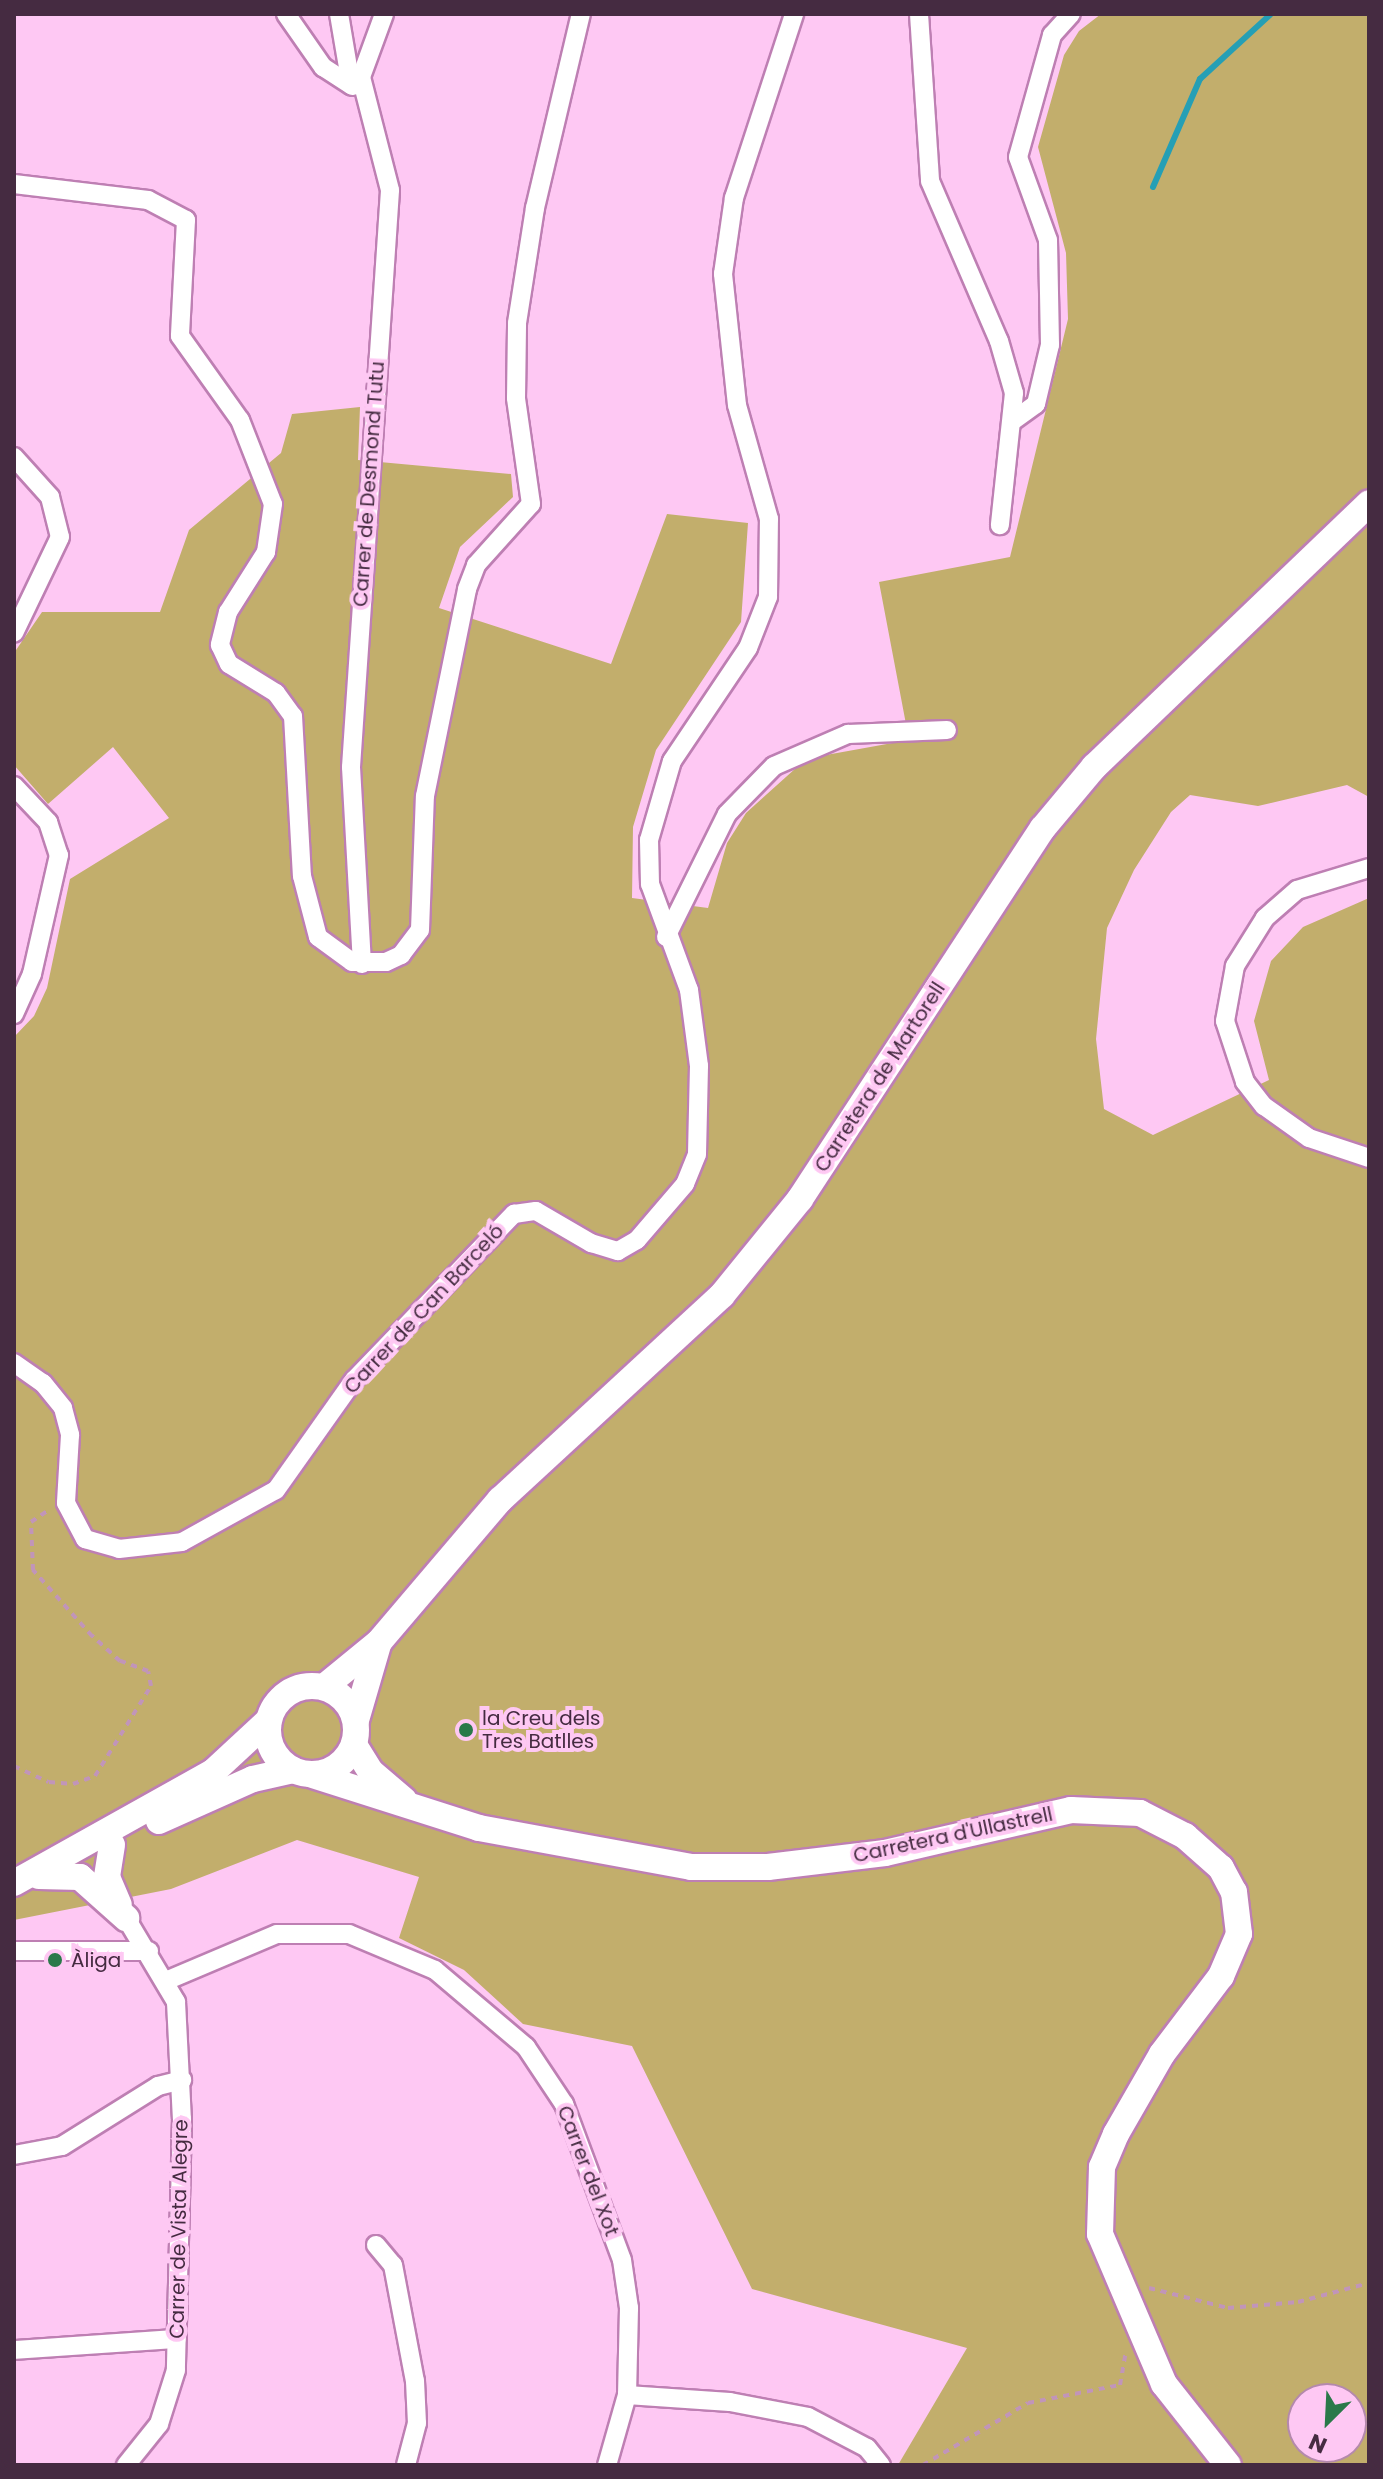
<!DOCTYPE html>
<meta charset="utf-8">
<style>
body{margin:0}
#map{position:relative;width:1383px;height:2479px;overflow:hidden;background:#fec8f3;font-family:Poppins,sans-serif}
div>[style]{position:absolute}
.green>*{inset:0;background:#c2ae6c}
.stream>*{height:6px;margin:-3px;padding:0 3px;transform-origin:3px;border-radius:3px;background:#259fb5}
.path>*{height:4px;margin-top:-2px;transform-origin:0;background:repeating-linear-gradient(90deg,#c195b9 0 6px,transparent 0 12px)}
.roads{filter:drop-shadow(2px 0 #be7fb3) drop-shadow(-2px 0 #be7fb3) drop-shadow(0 2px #be7fb3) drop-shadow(0 -2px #be7fb3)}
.street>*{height:18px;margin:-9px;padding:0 9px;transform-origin:9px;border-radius:9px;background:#fff}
.secondary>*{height:26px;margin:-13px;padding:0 13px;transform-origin:13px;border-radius:13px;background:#fff}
.secondary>.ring{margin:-13px;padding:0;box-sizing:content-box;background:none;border:26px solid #fff;border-radius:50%}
.dots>*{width:22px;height:22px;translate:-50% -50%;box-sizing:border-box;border:4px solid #fec8f3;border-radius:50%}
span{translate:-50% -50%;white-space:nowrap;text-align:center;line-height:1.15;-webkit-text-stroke:8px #fec8f3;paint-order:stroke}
.street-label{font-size:20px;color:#452b41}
.poi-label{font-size:20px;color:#452b41}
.left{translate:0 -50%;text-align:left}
.frame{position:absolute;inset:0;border:16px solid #452b41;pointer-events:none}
.north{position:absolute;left:1287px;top:2383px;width:80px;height:80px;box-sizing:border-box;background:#fec8f3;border:2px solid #b489ac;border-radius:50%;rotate:204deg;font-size:22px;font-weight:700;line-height:32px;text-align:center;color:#452b41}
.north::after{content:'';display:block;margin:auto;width:28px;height:36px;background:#2a7949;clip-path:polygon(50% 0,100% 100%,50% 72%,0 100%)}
</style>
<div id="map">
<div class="green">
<div style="clip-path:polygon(evenodd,1101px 14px,1369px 14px,1369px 797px,1347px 785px,1258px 806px,1190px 795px,1171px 812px,1134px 870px,1107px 928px,1096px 1039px,1104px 1109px,1153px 1135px,1269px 1080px,1254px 1021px,1271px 961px,1303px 927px,1369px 898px,1369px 2465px,898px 2465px,967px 2348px,752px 2289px,632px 2046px,523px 2024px,464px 1970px,399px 1938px,419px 1877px,297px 1840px,171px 1889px,14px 1920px,14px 1037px,34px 1016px,47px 988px,70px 879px,169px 818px,113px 747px,48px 804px,14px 765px,14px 653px,42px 612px,160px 612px,189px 530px,281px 453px,292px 414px,360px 407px,358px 460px,511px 474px,513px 497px,460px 547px,439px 608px,611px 664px,667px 514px,748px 523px,741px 622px,656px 750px,633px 827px,632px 898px,708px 908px,727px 843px,746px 813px,796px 768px,826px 755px,909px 740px,879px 582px,1010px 557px,1068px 319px,1066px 253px,1038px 147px,1064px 55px,1079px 31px,1101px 14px,1303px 2399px,1351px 2399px,1351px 2447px,1303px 2447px,1303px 2399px)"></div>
</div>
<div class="stream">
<div style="left:1153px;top:187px;width:118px;rotate:-66.5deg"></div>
<div style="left:1200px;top:79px;width:96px;rotate:-42.5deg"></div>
</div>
<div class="path">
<div style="left:14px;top:1766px;width:38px;rotate:25deg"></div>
<div style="left:49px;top:1782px;width:24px;rotate:5deg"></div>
<div style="left:73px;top:1784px;width:23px;rotate:-20deg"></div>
<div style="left:95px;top:1776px;width:106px;rotate:-58.1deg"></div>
<div style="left:151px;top:1686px;width:15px;rotate:-101deg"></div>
<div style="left:148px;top:1671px;width:30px;rotate:-160deg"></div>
<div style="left:120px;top:1661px;width:38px;rotate:-138deg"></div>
<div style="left:92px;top:1636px;width:89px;rotate:-131.8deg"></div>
<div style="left:33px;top:1570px;width:48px;rotate:-92.4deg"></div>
<div style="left:31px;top:1522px;width:22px;rotate:-34deg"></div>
<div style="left:1149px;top:2288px;width:81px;rotate:14.2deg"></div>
<div style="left:1228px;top:2308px;width:70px;rotate:-4.9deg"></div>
<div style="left:1298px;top:2302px;width:73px;rotate:-15deg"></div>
<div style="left:923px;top:2465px;width:122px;rotate:-30.6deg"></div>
<div style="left:1028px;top:2403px;width:94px;rotate:-11.1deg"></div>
<div style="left:1120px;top:2385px;width:34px;rotate:-80deg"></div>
</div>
<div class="roads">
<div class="street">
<div style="left:286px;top:14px;width:65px;rotate:55.1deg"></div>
<div style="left:323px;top:67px;width:35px;rotate:33deg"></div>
<div style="left:339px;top:14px;width:72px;rotate:80.4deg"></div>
<div style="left:919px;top:14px;width:167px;rotate:86.2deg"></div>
<div style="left:930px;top:181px;width:174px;rotate:66.7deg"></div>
<div style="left:999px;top:341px;width:54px;rotate:73.9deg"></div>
<div style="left:1014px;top:393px;width:133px;rotate:96.1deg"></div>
<div style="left:14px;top:184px;width:135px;rotate:6.8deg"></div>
<div style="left:148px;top:200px;width:43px;rotate:27.8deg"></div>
<div style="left:186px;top:220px;width:116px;rotate:93deg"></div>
<div style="left:180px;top:336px;width:103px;rotate:54.5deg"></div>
<div style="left:240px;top:420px;width:90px;rotate:68.6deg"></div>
<div style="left:273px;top:504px;width:49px;rotate:98.3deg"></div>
<div style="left:266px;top:552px;width:71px;rotate:122.3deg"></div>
<div style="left:228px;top:612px;width:34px;rotate:104deg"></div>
<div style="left:220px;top:645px;width:21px;rotate:65deg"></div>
<div style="left:229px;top:664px;width:55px;rotate:31.7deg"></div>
<div style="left:276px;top:693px;width:29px;rotate:54deg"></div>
<div style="left:293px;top:716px;width:160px;rotate:86.8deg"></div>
<div style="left:302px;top:876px;width:63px;rotate:75.3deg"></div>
<div style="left:318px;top:937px;width:42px;rotate:36.3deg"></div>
<div style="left:352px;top:962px;width:34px"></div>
<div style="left:386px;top:962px;width:17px;rotate:-25deg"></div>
<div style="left:401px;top:955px;width:31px;rotate:-53deg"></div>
<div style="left:420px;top:930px;width:134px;rotate:-87.9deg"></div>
<div style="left:425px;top:796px;width:211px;rotate:-78.5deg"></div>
<div style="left:467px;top:589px;width:26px;rotate:-69deg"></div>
<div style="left:476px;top:565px;width:82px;rotate:-48deg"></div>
<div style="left:531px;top:504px;width:107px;rotate:-98.1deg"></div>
<div style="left:516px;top:398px;width:75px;rotate:-89.2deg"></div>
<div style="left:517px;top:323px;width:116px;rotate:-81.1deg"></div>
<div style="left:535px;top:208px;width:199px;rotate:-76.7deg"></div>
<div style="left:1014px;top:420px;width:27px;rotate:-36deg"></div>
<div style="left:1036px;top:404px;width:61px;rotate:-76.7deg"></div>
<div style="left:1050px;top:345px;width:105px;rotate:-91.1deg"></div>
<div style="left:1048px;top:240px;width:88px;rotate:-109.9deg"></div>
<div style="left:1018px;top:157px;width:127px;rotate:-74.4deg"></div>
<div style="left:1052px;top:35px;width:28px;rotate:-48deg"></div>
<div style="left:14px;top:457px;width:54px;rotate:48deg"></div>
<div style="left:50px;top:497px;width:41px;rotate:76deg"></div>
<div style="left:60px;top:537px;width:106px;rotate:115.6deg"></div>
<div style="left:14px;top:786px;width:50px;rotate:46.6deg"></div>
<div style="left:48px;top:822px;width:35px;rotate:72deg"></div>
<div style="left:59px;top:855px;width:122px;rotate:102.8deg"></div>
<div style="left:32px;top:974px;width:44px;rotate:114.2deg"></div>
<div style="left:1369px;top:868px;width:75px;rotate:163deg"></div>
<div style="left:1297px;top:890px;width:43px;rotate:138.8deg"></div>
<div style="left:1265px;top:918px;width:57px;rotate:122deg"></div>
<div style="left:1235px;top:966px;width:56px;rotate:100.3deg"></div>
<div style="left:1225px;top:1021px;width:64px;rotate:71.8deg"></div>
<div style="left:1245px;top:1082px;width:31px;rotate:52deg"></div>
<div style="left:1264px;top:1106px;width:55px;rotate:35.4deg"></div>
<div style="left:1309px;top:1138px;width:63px;rotate:18.4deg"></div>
<div style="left:666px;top:937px;width:137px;rotate:-63.6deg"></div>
<div style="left:727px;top:814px;width:67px;rotate:-45.6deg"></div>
<div style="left:774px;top:766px;width:81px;rotate:-23.4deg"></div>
<div style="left:848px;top:734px;width:99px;rotate:-2.3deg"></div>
<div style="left:362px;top:964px;width:197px;rotate:-93.2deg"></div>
<div style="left:351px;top:767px;width:578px;rotate:-86.13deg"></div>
<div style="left:390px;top:190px;width:117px;rotate:-104.4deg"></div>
<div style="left:361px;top:77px;width:67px;rotate:-69.9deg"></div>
<div style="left:14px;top:1363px;width:35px;rotate:35deg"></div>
<div style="left:43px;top:1383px;width:32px;rotate:51deg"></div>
<div style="left:63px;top:1408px;width:28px;rotate:75deg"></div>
<div style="left:70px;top:1435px;width:68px;rotate:93.4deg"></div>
<div style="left:66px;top:1503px;width:41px;rotate:62.2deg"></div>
<div style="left:85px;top:1539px;width:35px;rotate:16deg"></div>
<div style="left:119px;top:1549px;width:63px;rotate:-6.3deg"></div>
<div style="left:182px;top:1542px;width:107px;rotate:-29deg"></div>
<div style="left:276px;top:1490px;width:135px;rotate:-54.7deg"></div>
<div style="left:354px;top:1380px;width:231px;rotate:-46.1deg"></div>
<div style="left:514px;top:1214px;width:22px;rotate:-8deg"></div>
<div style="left:536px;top:1211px;width:64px;rotate:30.2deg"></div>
<div style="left:591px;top:1243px;width:28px;rotate:17deg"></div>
<div style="left:618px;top:1251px;width:22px;rotate:-30deg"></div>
<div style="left:637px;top:1240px;width:74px;rotate:-49.4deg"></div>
<div style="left:685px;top:1184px;width:32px;rotate:-68deg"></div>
<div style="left:697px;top:1154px;width:88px;rotate:-88.7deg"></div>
<div style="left:699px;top:1066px;width:77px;rotate:-97.5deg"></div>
<div style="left:689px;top:990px;width:113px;rotate:-110.2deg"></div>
<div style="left:650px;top:884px;width:44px;rotate:-91.3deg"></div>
<div style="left:649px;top:840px;width:82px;rotate:-73.8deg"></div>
<div style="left:672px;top:761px;width:136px;rotate:-56.1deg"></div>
<div style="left:748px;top:648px;width:55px;rotate:-68.6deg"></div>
<div style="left:768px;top:597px;width:78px;rotate:-89.3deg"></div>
<div style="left:769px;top:519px;width:118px;rotate:-105.7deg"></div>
<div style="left:737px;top:405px;width:132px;rotate:-96.1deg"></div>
<div style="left:723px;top:274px;width:77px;rotate:-81.8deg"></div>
<div style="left:734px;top:198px;width:194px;rotate:-71.9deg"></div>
<div style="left:126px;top:1918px;width:98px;rotate:59.2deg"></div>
<div style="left:176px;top:2002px;width:117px;rotate:87.1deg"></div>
<div style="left:182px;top:2119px;width:251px;rotate:91.4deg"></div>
<div style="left:176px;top:2370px;width:57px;rotate:107.5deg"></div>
<div style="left:159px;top:2424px;width:53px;rotate:128.8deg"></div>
<div style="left:14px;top:1951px;width:135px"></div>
<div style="left:168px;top:1980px;width:118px;rotate:-22.9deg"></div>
<div style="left:277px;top:1934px;width:72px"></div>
<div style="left:349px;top:1934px;width:93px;rotate:22.7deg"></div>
<div style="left:435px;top:1970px;width:119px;rotate:40.2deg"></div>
<div style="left:526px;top:2047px;width:69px;rotate:56.3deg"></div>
<div style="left:564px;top:2104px;width:166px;rotate:69.6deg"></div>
<div style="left:622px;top:2260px;width:49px;rotate:81.7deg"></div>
<div style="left:629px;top:2308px;width:87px;rotate:91.3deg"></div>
<div style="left:627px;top:2395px;width:73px;rotate:105.9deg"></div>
<div style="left:14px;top:2155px;width:49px;rotate:-10.6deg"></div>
<div style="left:62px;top:2146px;width:113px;rotate:-32deg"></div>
<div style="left:158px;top:2086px;width:25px;rotate:-14deg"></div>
<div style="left:376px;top:2245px;width:26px;rotate:50deg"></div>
<div style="left:393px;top:2265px;width:118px;rotate:79.3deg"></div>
<div style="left:415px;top:2381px;width:42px;rotate:87.3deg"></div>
<div style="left:417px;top:2423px;width:43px;rotate:104.7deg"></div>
<div style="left:14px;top:2350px;width:163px;rotate:-3.9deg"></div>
<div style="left:627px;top:2395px;width:103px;rotate:3.9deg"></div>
<div style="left:730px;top:2402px;width:79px;rotate:10.9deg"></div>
<div style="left:808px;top:2417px;width:67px;rotate:27.7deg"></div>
<div style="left:867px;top:2448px;width:22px;rotate:51deg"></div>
</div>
<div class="secondary">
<div class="ring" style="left:268px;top:1686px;width:62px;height:62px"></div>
<div style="left:324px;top:1687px;width:71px;rotate:-39.3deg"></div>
<div style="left:379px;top:1642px;width:187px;rotate:-49.6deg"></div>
<div style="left:500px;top:1500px;width:302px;rotate:-42.7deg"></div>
<div style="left:722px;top:1295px;width:124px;rotate:-50.9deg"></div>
<div style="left:800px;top:1199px;width:443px;rotate:-56.8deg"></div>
<div style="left:1043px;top:828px;width:80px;rotate:-50.1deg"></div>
<div style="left:1094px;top:767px;width:381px;rotate:-43.8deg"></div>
<div style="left:356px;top:1720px;width:78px;rotate:-73.7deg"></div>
<div style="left:354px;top:1745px;width:32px;rotate:58deg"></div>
<div style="left:371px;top:1772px;width:43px;rotate:40.3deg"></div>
<div style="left:313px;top:1775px;width:174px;rotate:17.7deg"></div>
<div style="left:479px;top:1828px;width:216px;rotate:10.4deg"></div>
<div style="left:691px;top:1867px;width:77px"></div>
<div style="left:768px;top:1867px;width:118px;rotate:-6.8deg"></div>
<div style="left:885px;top:1853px;width:191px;rotate:-13deg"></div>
<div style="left:1071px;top:1810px;width:69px;rotate:2.5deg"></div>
<div style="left:1140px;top:1813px;width:51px;rotate:27.1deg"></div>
<div style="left:1185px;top:1836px;width:48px;rotate:41.6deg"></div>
<div style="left:1221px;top:1868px;width:27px;rotate:62deg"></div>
<div style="left:1234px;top:1892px;width:42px;rotate:83.2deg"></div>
<div style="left:1239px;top:1934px;width:46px;rotate:113.2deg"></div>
<div style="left:1221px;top:1976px;width:98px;rotate:127.1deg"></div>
<div style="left:1162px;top:2054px;width:92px;rotate:119.9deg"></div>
<div style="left:1116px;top:2134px;width:36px;rotate:113deg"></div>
<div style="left:1102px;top:2167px;width:67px;rotate:91.7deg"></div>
<div style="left:1100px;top:2234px;width:163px;rotate:66.9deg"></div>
<div style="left:1164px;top:2384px;width:103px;rotate:51.7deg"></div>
<div style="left:159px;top:1821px;width:103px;rotate:-24.1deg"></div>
<div style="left:253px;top:1779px;width:41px;rotate:-12.7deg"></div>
<div style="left:112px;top:1845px;width:32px;rotate:99deg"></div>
<div style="left:107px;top:1877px;width:30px;rotate:67deg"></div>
<div style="left:39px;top:1876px;width:41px;rotate:1.4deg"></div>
<div style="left:80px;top:1877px;width:62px;rotate:41.7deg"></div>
<div style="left:14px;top:1883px;width:228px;rotate:-29.2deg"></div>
<div style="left:213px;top:1772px;width:76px;rotate:-42.9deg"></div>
</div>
</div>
<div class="dots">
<div style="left:466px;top:1730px;background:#2a7949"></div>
<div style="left:55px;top:1960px;background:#2a7949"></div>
</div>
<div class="street-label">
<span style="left:369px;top:484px;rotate:-86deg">Carrer de Desmond Tutu</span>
<span style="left:880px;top:1077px;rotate:-57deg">Carretera de Martorell</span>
<span style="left:424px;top:1309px;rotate:-47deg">Carrer de Can Barceló</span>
<span style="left:953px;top:1835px;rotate:-12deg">Carretera d'Ullastrell</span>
<span style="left:588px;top:2171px;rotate:69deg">Carrer del Xot</span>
<span style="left:179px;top:2229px;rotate:-89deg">Carrer de Vista Alegre</span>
</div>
<div class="poi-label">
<span class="left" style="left:482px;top:1730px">la Creu dels<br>Tres Batlles</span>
<span class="left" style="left:71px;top:1960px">Àliga</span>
</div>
<div class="frame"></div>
<div class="north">N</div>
</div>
